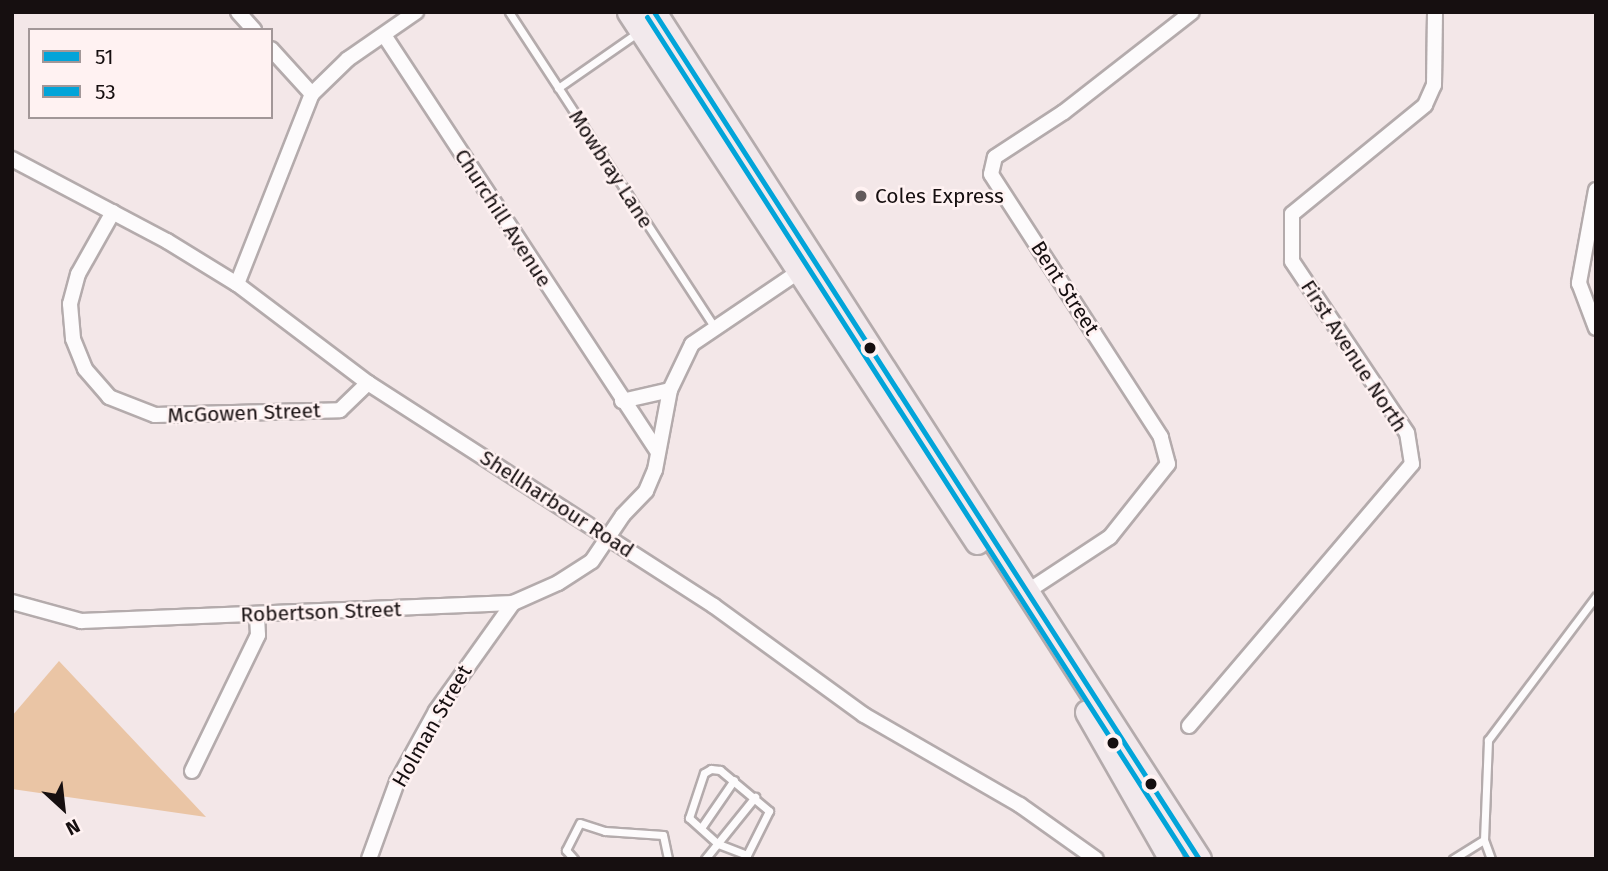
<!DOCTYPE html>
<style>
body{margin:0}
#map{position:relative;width:1608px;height:871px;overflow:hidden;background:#f3e7e8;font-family:"Fira Sans",sans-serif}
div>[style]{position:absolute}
.green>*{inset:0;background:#eac5a5}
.roads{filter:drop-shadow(2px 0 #b4abac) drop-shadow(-2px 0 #b4abac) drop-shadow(0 2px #b4abac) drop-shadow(0 -2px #b4abac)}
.service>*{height:7px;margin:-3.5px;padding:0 3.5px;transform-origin:3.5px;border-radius:3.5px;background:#fdfbfc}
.minor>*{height:14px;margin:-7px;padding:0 7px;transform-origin:7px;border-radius:7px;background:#fdfbfc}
.primary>*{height:23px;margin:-11.5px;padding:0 11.5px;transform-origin:11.5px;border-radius:11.5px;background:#f2e9ec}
.bus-1>*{height:5px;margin:-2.5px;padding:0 2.5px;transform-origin:2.5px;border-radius:2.5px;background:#02a4d9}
.bus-2>*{height:5px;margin:-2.5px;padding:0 2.5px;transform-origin:2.5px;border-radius:2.5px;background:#02a4d9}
.dots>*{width:19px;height:19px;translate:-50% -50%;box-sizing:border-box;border:4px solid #fff2f2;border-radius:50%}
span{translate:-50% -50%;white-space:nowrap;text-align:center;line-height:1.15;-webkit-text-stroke:5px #fff2f2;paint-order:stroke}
.street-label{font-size:21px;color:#160f10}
.poi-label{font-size:21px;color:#160f10}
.left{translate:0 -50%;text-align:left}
.frame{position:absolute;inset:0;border:14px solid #160f10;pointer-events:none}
.legend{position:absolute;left:28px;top:28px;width:245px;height:91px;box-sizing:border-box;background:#fff2f2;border:2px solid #a29798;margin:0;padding:9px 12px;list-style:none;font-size:21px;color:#160f10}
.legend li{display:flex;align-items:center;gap:14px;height:35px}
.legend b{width:35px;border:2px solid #a29798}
.north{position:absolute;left:28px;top:773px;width:70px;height:70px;-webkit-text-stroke:5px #fff2f2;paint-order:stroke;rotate:153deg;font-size:19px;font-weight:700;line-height:28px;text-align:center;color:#160f10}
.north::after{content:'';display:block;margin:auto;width:24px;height:32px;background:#160f10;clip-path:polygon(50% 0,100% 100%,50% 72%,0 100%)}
</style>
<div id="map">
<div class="green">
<div style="clip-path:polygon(59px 661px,206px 817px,12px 789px,12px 716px)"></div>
</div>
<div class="roads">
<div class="service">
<div style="left:509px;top:12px;width:375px;rotate:56.9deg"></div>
<div style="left:558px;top:88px;width:96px;rotate:-34.8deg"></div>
<div style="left:711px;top:769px;width:9px;rotate:6deg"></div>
<div style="left:720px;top:770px;width:64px;rotate:39.9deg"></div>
<div style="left:769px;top:811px;width:49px;rotate:116.6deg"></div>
<div style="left:747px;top:855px;width:31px;rotate:-159deg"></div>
<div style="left:718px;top:844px;width:39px;rotate:-138deg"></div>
<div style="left:689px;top:818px;width:47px;rotate:-71.6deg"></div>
<div style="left:704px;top:773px;width:8px;rotate:-30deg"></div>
<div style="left:701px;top:828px;width:58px;rotate:-55.5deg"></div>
<div style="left:574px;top:859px;width:12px;rotate:-132deg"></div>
<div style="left:566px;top:850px;width:30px;rotate:-63deg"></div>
<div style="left:580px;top:823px;width:26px;rotate:18deg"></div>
<div style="left:605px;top:831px;width:58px;rotate:3.9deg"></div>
<div style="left:663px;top:835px;width:25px;rotate:78deg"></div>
<div style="left:705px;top:859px;width:80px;rotate:-51.1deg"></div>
<div style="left:1453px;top:859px;width:36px;rotate:-32deg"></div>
<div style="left:1491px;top:859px;width:20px;rotate:-110deg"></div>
<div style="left:1484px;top:840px;width:100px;rotate:-87.7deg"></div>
<div style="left:1488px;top:740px;width:180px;rotate:-53.1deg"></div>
</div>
<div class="minor">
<div style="left:238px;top:12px;width:24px;rotate:48deg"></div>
<div style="left:384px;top:35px;width:497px;rotate:56.7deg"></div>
<div style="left:271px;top:49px;width:61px;rotate:47.7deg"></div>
<div style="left:12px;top:159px;width:175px;rotate:27.9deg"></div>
<div style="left:167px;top:241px;width:82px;rotate:31.6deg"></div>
<div style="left:237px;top:284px;width:164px;rotate:37.1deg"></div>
<div style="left:368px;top:383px;width:412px;rotate:32.8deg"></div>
<div style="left:714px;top:606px;width:185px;rotate:36deg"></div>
<div style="left:864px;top:715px;width:180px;rotate:30deg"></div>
<div style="left:1020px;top:805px;width:93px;rotate:35.4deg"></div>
<div style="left:1596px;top:190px;width:95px;rotate:100.4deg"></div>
<div style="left:1579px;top:283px;width:48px;rotate:69.3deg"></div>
<div style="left:113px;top:212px;width:71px;rotate:119.4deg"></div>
<div style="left:78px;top:274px;width:31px;rotate:105deg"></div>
<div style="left:70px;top:304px;width:35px;rotate:85deg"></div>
<div style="left:73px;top:339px;width:32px;rotate:68deg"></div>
<div style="left:85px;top:369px;width:37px;rotate:49deg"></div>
<div style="left:109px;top:397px;width:49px;rotate:21.4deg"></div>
<div style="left:155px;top:415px;width:185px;rotate:-1.5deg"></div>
<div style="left:340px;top:410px;width:39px;rotate:-44deg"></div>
<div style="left:237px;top:284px;width:204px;rotate:-68.5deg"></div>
<div style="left:312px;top:94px;width:50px;rotate:-44.2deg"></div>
<div style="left:348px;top:59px;width:83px;rotate:-34.7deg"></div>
<div style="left:622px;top:401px;width:49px;rotate:-12.9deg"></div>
<div style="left:1028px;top:591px;width:98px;rotate:-33.4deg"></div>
<div style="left:1110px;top:537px;width:93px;rotate:-51.5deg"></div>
<div style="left:1168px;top:464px;width:28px;rotate:-105deg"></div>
<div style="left:1161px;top:437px;width:313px;rotate:-122.9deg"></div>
<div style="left:991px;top:174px;width:17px;rotate:-77deg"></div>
<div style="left:995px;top:157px;width:82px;rotate:-33.1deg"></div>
<div style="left:1064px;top:112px;width:162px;rotate:-38deg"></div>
<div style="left:12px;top:602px;width:72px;rotate:15.4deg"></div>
<div style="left:81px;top:621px;width:432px;rotate:-2.4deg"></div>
<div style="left:513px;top:603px;width:49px;rotate:-24deg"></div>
<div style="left:558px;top:583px;width:40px;rotate:-32.9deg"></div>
<div style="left:592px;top:561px;width:55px;rotate:-56deg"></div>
<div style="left:623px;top:515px;width:33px;rotate:-46deg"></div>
<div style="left:646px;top:491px;width:23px;rotate:-67deg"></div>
<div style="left:655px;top:470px;width:81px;rotate:-79.4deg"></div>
<div style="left:670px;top:390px;width:51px;rotate:-64.4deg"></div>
<div style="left:692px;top:344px;width:127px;rotate:-34.1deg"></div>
<div style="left:797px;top:273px;width:11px;rotate:-80deg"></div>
<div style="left:1189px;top:726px;width:344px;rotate:-49.6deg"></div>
<div style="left:1412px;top:464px;width:31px;rotate:-99deg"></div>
<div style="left:1407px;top:433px;width:207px;rotate:-123.8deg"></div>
<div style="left:1292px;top:261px;width:47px;rotate:-90deg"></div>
<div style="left:1292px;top:214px;width:172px;rotate:-39.3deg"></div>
<div style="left:1425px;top:105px;width:22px;rotate:-66deg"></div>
<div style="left:1434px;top:85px;width:73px;rotate:-89.2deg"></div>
<div style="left:192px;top:771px;width:151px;rotate:-64.1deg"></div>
<div style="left:258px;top:635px;width:21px;rotate:-93deg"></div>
<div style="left:369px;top:859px;width:82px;rotate:-70deg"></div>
<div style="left:397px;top:782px;width:81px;rotate:-61.2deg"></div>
<div style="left:436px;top:711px;width:133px;rotate:-54.5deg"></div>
</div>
<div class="primary">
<div style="left:629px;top:12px;width:634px;rotate:56.71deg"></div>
<div style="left:654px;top:12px;width:1007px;rotate:57.24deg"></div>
<div style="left:1087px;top:712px;width:169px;rotate:60.3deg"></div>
</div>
</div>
<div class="bus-1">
<div style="left:654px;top:12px;width:1007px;rotate:57.24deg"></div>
</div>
<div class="bus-2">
<div style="left:647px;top:17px;width:1001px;rotate:57.28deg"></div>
</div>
<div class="dots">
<div style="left:861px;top:196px;background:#635b5c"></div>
<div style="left:870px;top:348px;background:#160f10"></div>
<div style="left:1113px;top:743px;background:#160f10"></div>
<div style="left:1151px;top:784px;background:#160f10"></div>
</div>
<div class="street-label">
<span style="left:611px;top:169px;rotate:57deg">Mowbray Lane</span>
<span style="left:503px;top:218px;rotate:57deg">Churchill Avenue</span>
<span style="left:1065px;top:288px;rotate:57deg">Bent Street</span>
<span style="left:1354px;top:356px;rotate:57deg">First Avenue North</span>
<span style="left:244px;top:413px;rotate:-2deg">McGowen Street</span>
<span style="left:557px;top:504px;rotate:33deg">Shellharbour Road</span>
<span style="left:321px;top:612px;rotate:-2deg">Robertson Street</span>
<span style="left:432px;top:726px;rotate:-60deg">Holman Street</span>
</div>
<div class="poi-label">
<span class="left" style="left:875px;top:196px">Coles Express</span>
</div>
<div class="frame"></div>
<ul class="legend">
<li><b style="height:9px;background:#02a4d9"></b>51</li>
<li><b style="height:9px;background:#02a4d9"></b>53</li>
</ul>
<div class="north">N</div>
</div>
